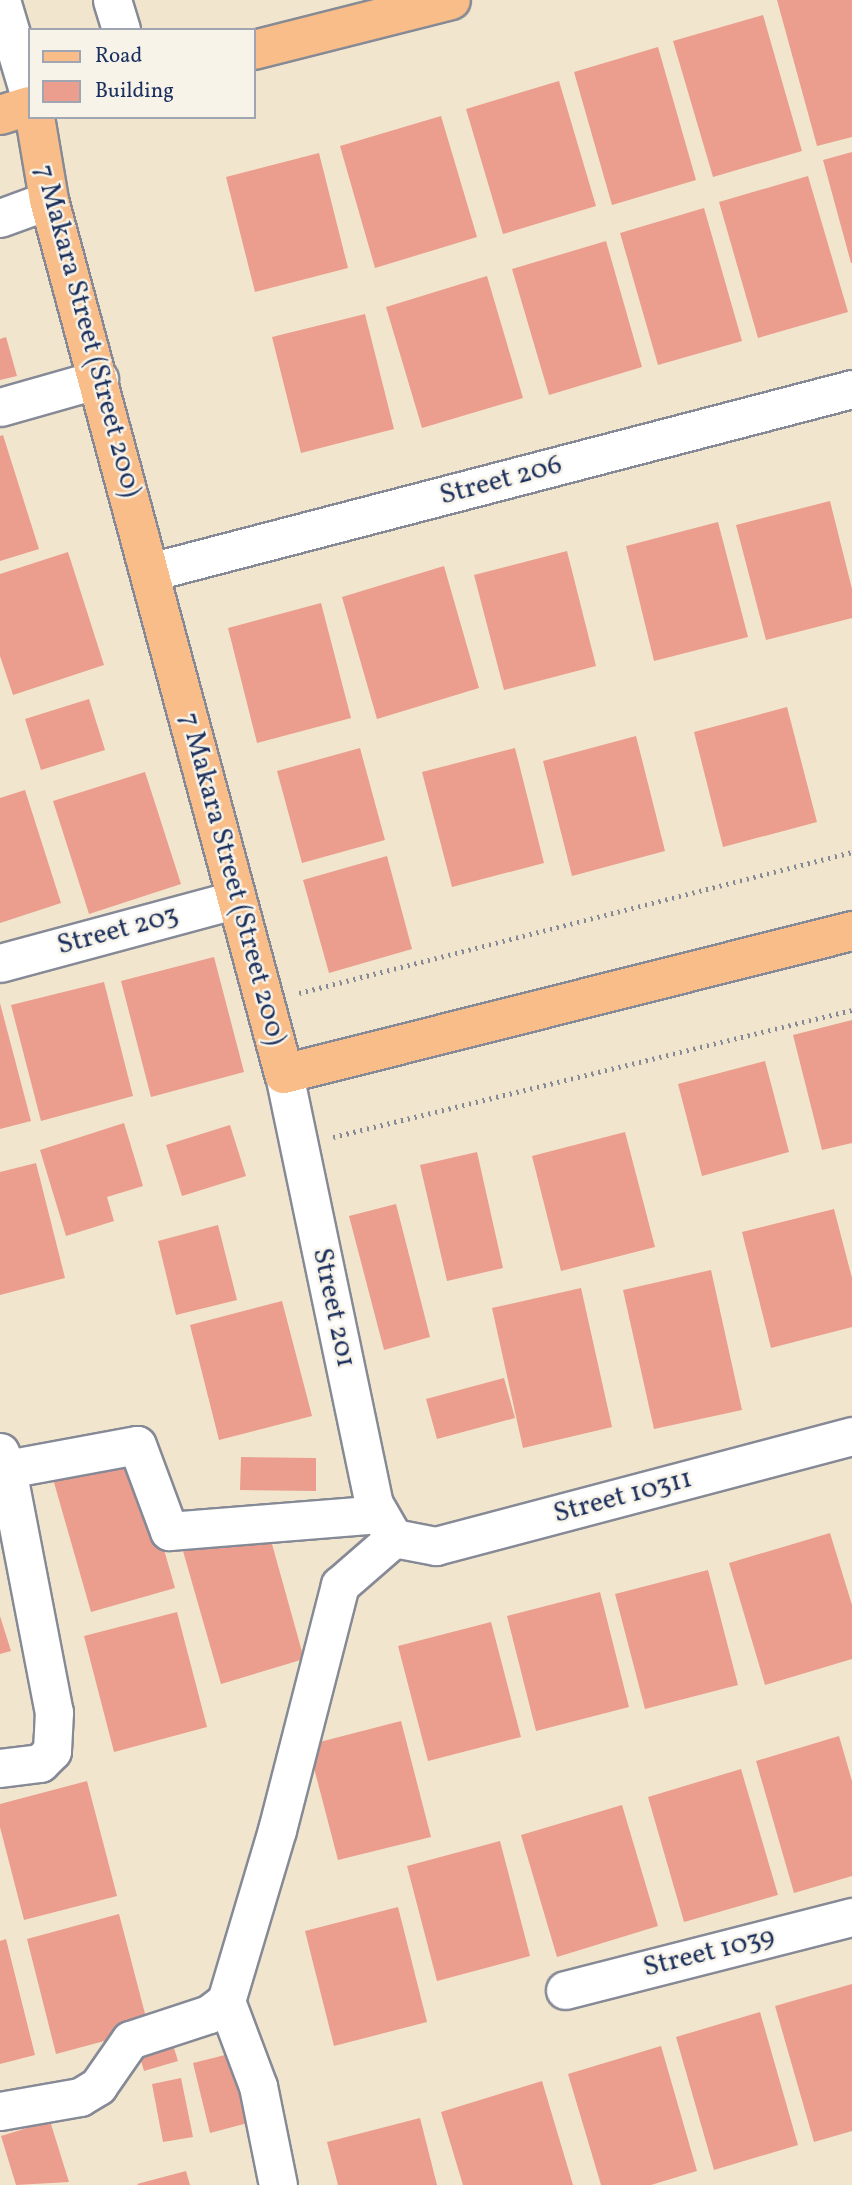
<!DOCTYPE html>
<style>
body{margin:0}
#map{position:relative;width:852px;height:2185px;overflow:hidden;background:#f1e6cd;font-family:Vollkorn,serif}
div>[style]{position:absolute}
.building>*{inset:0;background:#eb9d8e}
.path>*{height:4.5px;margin-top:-2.25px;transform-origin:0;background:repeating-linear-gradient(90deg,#868a96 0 2px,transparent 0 7px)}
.roads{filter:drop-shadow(2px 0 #868a96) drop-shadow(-2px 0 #868a96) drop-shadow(0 2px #868a96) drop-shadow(0 -2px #868a96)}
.minor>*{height:37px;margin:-18.5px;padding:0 18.5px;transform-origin:18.5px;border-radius:18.5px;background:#fff}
.major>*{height:38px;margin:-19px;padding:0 19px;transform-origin:19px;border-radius:19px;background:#f8bd88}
span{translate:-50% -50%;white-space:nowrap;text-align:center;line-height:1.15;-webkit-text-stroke:5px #f7f3e8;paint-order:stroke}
.street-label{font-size:28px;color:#1b2f5e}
.legend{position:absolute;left:28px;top:28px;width:228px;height:91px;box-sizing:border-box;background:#f7f3e8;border:2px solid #9fa5b1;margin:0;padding:9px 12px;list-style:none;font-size:21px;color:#1b2f5e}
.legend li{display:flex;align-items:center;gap:14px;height:35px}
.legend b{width:35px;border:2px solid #9fa5b1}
</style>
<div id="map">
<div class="building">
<div style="clip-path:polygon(777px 0,852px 0,852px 137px,817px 146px)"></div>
<div style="clip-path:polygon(763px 15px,802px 151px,713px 177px,673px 41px)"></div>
<div style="clip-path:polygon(658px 47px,696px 180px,612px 205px,574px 72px)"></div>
<div style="clip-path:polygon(559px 81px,596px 206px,503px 234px,466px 109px)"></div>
<div style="clip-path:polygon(441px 116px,477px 237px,375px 268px,340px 146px)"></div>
<div style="clip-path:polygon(852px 152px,852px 263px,851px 263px,823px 160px)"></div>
<div style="clip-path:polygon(319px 153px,348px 268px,255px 292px,226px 177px)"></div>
<div style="clip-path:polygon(808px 176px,848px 312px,758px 338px,719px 202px)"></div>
<div style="clip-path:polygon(704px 208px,742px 341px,658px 365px,620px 233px)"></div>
<div style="clip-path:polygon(606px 241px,642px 367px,549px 395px,512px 269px)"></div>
<div style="clip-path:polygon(487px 276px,523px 398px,422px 428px,386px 307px)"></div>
<div style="clip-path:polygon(365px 314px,394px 429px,301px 453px,272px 337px)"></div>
<div style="clip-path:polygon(6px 337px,17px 376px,0 380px,0 339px)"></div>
<div style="clip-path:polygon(3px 435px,39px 549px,0 561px,0 436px)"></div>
<div style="clip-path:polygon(830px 501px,852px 589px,852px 618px,766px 640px,736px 525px)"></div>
<div style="clip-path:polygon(718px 522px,748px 637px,654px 661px,626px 546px)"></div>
<div style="clip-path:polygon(567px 551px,596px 666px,504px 690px,474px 575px)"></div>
<div style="clip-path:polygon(68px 552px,104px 665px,13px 695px,0 656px,0 574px)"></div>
<div style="clip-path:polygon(444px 566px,479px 688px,377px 719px,342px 597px)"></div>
<div style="clip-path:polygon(321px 603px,351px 718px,257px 743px,228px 628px)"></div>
<div style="clip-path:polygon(89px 699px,105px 750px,41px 770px,25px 719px)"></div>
<div style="clip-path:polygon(787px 707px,817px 822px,723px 847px,694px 732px)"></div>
<div style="clip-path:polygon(636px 736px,665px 851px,572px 876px,543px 761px)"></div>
<div style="clip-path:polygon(360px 748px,385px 840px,302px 863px,277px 771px)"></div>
<div style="clip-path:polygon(515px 748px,544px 863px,452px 887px,422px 772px)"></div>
<div style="clip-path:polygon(145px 772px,181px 884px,89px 914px,53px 801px)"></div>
<div style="clip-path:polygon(25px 790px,61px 903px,0 923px,0 798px)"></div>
<div style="clip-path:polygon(387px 856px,412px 949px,329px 973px,303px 880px)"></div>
<div style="clip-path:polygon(214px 957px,244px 1072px,151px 1097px,121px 981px)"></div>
<div style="clip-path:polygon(104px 982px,133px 1096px,41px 1121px,11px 1005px)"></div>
<div style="clip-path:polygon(0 1003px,31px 1121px,0 1129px)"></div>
<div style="clip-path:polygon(852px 1020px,852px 1143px,822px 1150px,793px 1035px)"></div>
<div style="clip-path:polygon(765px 1061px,789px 1152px,702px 1176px,678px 1084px)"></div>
<div style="clip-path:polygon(124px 1123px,143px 1186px,107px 1197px,114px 1221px,66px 1236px,40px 1150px)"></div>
<div style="clip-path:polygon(230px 1125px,246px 1176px,182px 1196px,166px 1145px)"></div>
<div style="clip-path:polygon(625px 1132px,655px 1247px,561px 1271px,532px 1156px)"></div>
<div style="clip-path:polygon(477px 1152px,503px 1268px,447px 1281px,420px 1165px)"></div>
<div style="clip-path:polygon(36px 1163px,65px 1278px,0 1295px,0 1172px)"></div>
<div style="clip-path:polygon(396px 1204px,430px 1337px,384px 1350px,349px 1216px)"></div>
<div style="clip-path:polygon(834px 1209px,852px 1278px,852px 1327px,771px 1348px,742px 1232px)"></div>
<div style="clip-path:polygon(218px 1225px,237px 1300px,176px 1315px,158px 1241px)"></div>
<div style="clip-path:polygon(711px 1270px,742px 1410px,654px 1429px,623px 1290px)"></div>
<div style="clip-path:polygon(581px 1288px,612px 1427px,523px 1448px,492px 1308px)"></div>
<div style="clip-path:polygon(282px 1301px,312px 1416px,219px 1440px,190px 1325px)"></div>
<div style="clip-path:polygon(504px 1378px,515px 1418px,437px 1439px,426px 1399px)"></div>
<div style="clip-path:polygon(137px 1455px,175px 1588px,91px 1612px,53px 1479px)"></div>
<div style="clip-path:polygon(241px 1457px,316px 1458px,316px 1491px,240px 1490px)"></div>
<div style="clip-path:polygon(267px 1526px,304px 1659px,221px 1684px,183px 1551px)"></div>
<div style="clip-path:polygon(830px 1533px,852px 1605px,852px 1659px,765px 1685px,729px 1563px)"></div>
<div style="clip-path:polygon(708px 1570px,738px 1685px,645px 1709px,615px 1594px)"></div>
<div style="clip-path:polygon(600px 1592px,629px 1707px,536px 1731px,507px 1616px)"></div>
<div style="clip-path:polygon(177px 1612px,207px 1727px,114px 1752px,84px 1636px)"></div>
<div style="clip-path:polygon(0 1616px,11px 1651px,0 1654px)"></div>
<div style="clip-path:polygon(491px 1622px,521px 1737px,428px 1761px,398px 1646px)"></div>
<div style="clip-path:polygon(401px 1721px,431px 1837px,338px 1860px,308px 1745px)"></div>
<div style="clip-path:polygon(839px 1736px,852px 1781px,852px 1876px,794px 1893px,756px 1761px)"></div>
<div style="clip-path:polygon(741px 1769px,778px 1895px,684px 1922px,648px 1797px)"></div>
<div style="clip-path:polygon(87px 1781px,117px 1896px,24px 1920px,0 1827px,0 1804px)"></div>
<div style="clip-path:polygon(622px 1805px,658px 1926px,557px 1957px,521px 1835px)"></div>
<div style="clip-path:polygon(500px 1841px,530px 1956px,437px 1981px,407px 1866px)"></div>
<div style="clip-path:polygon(398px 1907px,427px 2022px,334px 2046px,305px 1931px)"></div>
<div style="clip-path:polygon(119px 1914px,149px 2029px,56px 2054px,27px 1939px)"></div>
<div style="clip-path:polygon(6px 1939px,35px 2055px,0 2064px,0 1941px)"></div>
<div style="clip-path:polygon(852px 1984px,852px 2131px,814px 2142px,775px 2006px)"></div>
<div style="clip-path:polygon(760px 2012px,798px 2145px,714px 2170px,676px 2037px)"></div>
<div style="clip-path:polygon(171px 2038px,178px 2061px,144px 2071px,137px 2047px)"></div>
<div style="clip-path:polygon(661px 2046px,697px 2171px,651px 2185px,601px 2185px,568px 2074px)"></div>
<div style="clip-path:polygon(241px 2051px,259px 2120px,210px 2133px,193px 2063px)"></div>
<div style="clip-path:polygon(181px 2078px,193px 2137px,163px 2142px,152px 2084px)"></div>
<div style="clip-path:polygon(542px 2081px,573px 2185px,463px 2185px,441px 2112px)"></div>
<div style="clip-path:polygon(420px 2118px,437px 2185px,338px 2185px,327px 2142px)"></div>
<div style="clip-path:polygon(50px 2121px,69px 2182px,16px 2185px,1px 2136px)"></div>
<div style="clip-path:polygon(186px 2171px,190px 2185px,138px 2185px,137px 2184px)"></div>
</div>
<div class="path">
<div style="left:299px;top:993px;width:571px;rotate:-14.3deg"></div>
<div style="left:333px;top:1137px;width:534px;rotate:-13.75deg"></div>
</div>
<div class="roads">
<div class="minor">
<div style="left:1px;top:0;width:101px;rotate:73.4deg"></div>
<div style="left:112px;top:0;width:31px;rotate:73deg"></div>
<div style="left:0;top:218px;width:52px;rotate:-20.2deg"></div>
<div style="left:0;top:407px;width:103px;rotate:-15.8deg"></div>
<div style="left:150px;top:572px;width:725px;rotate:-14.61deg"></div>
<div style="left:0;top:963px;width:245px;rotate:-15.1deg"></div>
<div style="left:284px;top:1074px;width:439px;rotate:78.2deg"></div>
<div style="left:374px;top:1504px;width:39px;rotate:60deg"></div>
<div style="left:0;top:1452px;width:18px;rotate:68deg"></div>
<div style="left:7px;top:1469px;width:248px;rotate:79.1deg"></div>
<div style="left:54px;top:1712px;width:39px;rotate:93deg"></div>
<div style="left:52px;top:1751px;width:17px;rotate:135deg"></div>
<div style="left:40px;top:1763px;width:40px;rotate:172.9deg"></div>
<div style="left:7px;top:1469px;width:132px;rotate:-10.5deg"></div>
<div style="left:137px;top:1445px;width:92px;rotate:69.6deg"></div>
<div style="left:169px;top:1531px;width:211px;rotate:-4.6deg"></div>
<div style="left:394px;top:1538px;width:43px;rotate:10.8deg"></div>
<div style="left:436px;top:1546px;width:430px;rotate:-14.8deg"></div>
<div style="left:565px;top:1990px;width:296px;rotate:-14.3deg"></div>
<div style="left:226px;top:2001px;width:91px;rotate:69.4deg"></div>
<div style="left:258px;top:2086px;width:101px;rotate:78.6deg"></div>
<div style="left:0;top:2111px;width:81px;rotate:-9.9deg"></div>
<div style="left:80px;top:2097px;width:21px;rotate:-31deg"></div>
<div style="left:98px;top:2086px;width:56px;rotate:-55.2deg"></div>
<div style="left:130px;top:2040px;width:83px;rotate:-18.2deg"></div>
<div style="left:209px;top:2014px;width:21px;rotate:-37deg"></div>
<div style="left:226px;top:2001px;width:178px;rotate:-73.4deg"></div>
<div style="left:277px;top:1830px;width:253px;rotate:-75.6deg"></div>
<div style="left:340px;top:1585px;width:72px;rotate:-41deg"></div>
</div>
<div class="major">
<div style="left:254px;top:50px;width:203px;rotate:-14.2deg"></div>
<div style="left:0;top:115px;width:31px;rotate:-17deg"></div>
<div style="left:35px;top:117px;width:84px;rotate:80.4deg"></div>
<div style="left:49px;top:200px;width:905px;rotate:74.95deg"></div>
<div style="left:284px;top:1074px;width:586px;rotate:-14.13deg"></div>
</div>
</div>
<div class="street-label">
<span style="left:87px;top:331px;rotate:75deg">7 Makara Street (Street 200)</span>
<span style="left:501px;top:481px;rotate:-15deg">Street 206</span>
<span style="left:232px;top:879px;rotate:75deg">7 Makara Street (Street 200)</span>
<span style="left:118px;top:931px;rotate:-15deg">Street 203</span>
<span style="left:333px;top:1308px;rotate:78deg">Street 201</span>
<span style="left:623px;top:1497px;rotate:-15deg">Street 10311</span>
<span style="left:709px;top:1953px;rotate:-14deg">Street 1039</span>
</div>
<ul class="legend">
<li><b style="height:9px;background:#f8bd88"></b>Road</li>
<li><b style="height:19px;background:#eb9d8e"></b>Building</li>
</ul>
</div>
